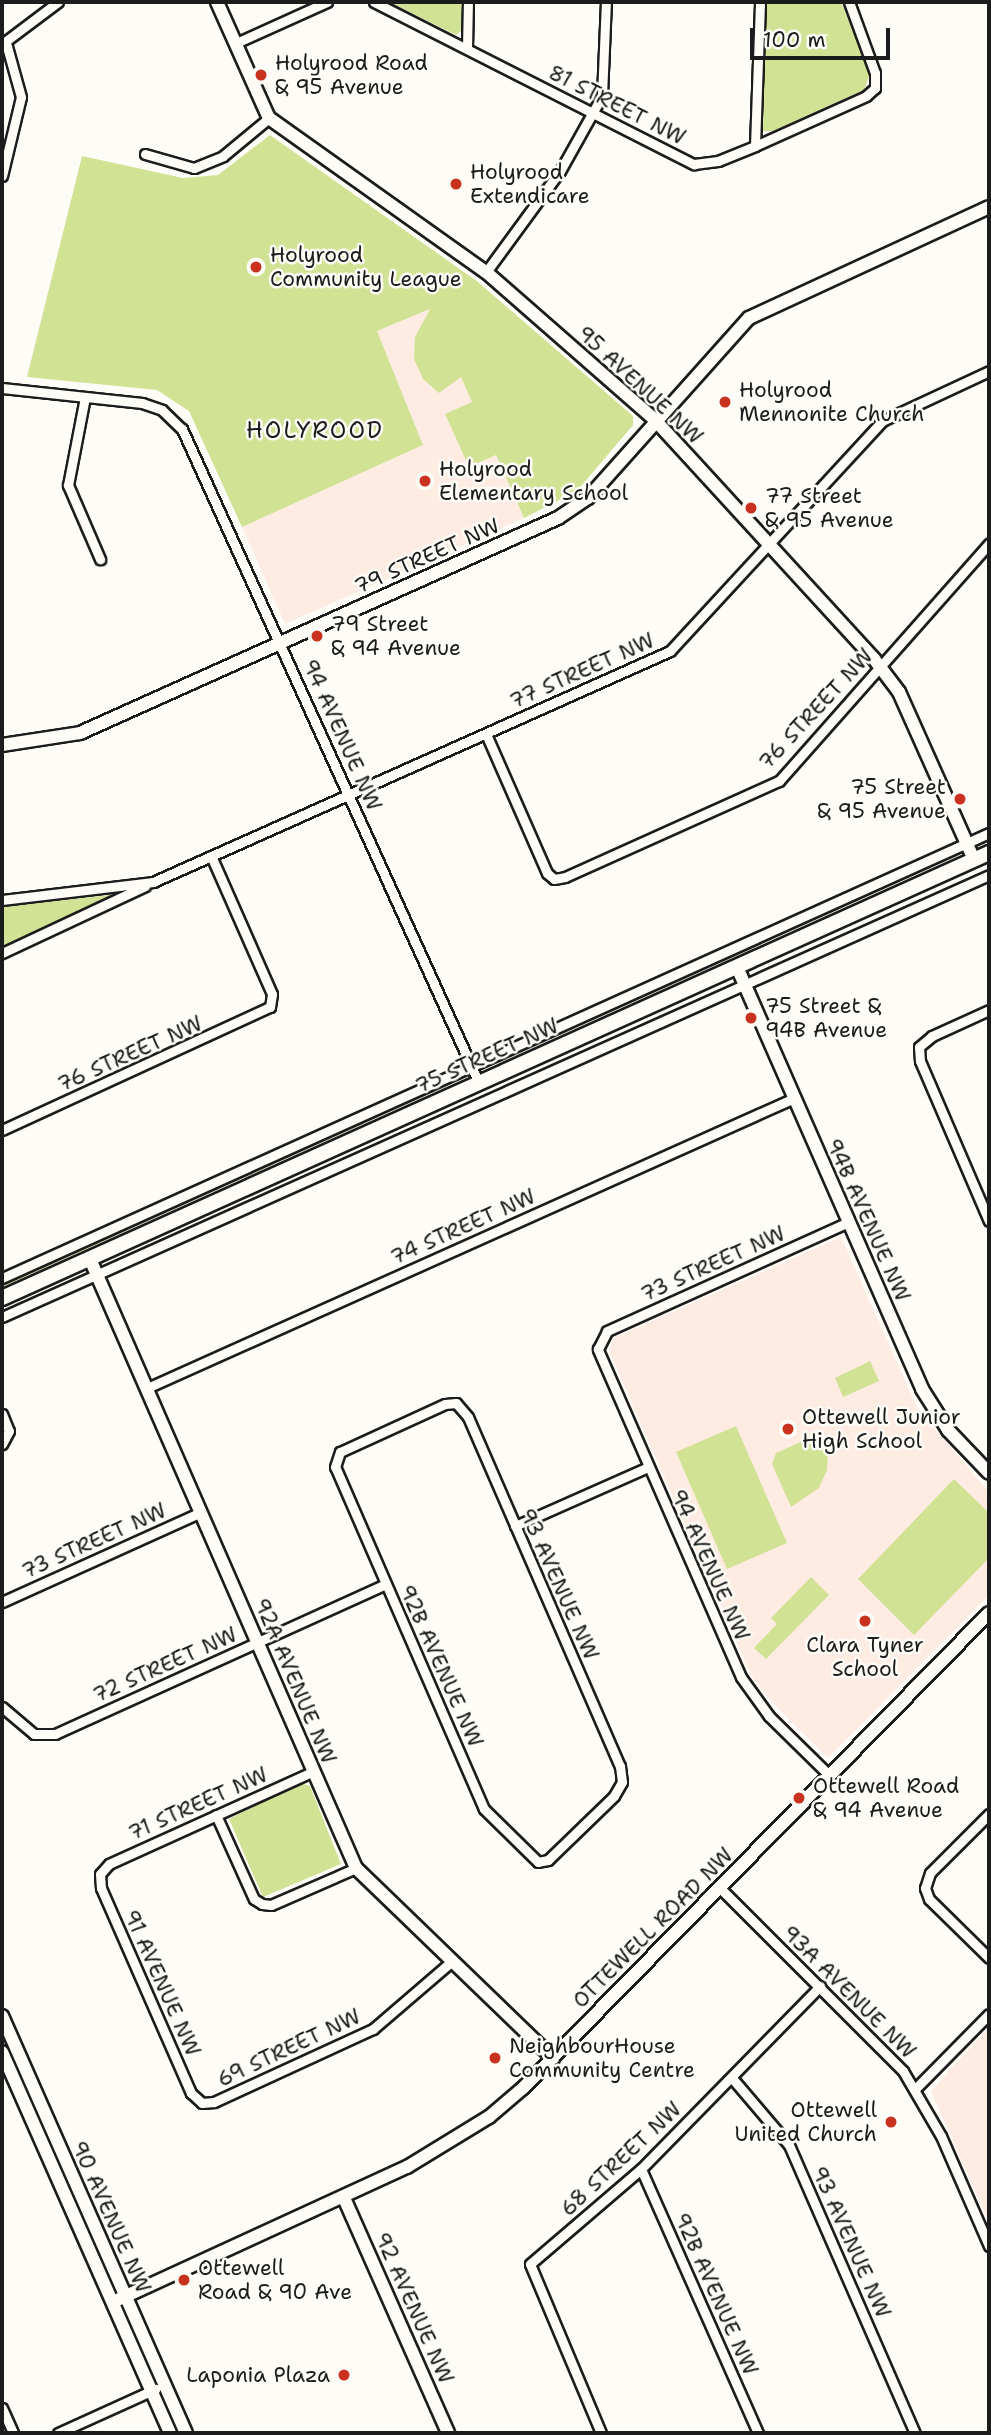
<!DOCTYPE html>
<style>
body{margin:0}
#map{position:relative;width:991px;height:2435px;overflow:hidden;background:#fdfcf7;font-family:"Shantell Sans",sans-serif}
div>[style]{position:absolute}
.built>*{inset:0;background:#feece2}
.green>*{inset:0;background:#d2e295}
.roads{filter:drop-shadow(2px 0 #1c1c1c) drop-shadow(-2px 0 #1c1c1c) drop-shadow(0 2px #1c1c1c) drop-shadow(0 -2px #1c1c1c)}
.street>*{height:9px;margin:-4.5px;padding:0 4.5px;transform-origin:4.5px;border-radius:4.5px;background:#fdfcf7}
.secondary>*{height:12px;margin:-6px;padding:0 6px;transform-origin:6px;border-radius:6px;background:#fdfcf7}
.primary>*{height:14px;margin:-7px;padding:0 7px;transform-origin:7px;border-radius:7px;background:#fdfcf7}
.dots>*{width:19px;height:19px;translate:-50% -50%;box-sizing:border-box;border:4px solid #fdfcf7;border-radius:50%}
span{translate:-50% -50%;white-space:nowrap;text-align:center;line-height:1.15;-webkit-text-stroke:5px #fdfcf7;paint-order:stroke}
.poi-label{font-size:21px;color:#1c1c1c}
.left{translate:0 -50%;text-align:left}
.right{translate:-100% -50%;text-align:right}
.street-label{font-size:21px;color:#1c1c1c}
.neighbourhood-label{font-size:23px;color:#1c1c1c;letter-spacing:2px}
.frame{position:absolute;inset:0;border:4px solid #1c1c1c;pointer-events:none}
.scale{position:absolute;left:750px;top:28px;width:140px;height:32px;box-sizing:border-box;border:4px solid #1c1c1c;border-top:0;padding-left:9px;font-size:21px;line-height:24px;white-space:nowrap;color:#1c1c1c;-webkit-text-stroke:5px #fdfcf7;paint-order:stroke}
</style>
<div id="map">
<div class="built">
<div style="clip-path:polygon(431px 309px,524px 518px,285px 624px,242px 527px,423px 445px,377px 331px)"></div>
<div style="clip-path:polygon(841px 1237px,918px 1409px,989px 1492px,989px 1595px,828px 1758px,768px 1698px,751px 1675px,609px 1351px,614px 1338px)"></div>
<div style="clip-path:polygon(989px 2027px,989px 2223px,931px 2091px)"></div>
</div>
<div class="green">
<div style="clip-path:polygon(389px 2px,465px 2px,464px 29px,456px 35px)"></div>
<div style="clip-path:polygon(765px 2px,841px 2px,870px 74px,864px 90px,773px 131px,763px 131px)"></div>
<div style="clip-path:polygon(270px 135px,478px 282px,633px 416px,633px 425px,577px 491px,524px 518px,496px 455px,469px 467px,445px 414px,472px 402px,461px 377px,439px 393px,423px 379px,414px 359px,415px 337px,430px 309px,377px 331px,423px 445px,242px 527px,189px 411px,157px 390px,27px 377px,82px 156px,183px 178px,218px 175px)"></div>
<div style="clip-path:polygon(958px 851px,958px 855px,722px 962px,720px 959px)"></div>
<div style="clip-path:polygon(110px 895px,111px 898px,2px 947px,2px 907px)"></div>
<div style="clip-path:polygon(715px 961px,697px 973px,489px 1066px,497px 1059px)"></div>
<div style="clip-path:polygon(466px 1075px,465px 1078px,2px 1287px,2px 1282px)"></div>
<div style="clip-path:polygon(870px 1361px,879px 1381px,843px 1397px,835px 1378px)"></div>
<div style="clip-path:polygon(736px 1426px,787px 1543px,727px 1569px,676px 1452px)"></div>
<div style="clip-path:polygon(821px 1433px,828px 1451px,827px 1470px,819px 1488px,791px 1507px,772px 1464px,776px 1453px)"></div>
<div style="clip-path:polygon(954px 1479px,989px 1513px,989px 1558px,914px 1635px,858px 1579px)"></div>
<div style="clip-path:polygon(811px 1577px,829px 1595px,766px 1659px,754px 1648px,777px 1624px,771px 1618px)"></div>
<div style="clip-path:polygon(301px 1783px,310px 1786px,341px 1864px,263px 1897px,229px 1819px)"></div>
</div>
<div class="roads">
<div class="street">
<div style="left:374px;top:2px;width:359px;rotate:26.9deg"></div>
<div style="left:694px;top:164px;width:24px;rotate:-7deg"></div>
<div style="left:718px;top:161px;width:40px;rotate:-22deg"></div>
<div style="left:755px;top:146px;width:144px;rotate:-88deg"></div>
<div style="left:236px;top:43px;width:100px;rotate:-24.3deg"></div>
<div style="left:2px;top:44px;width:70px;rotate:-36.9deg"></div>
<div style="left:467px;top:48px;width:46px;rotate:-88.8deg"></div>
<div style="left:755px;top:146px;width:122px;rotate:-24.2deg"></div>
<div style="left:866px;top:96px;width:12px;rotate:-42deg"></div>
<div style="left:875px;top:88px;width:15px;rotate:-90deg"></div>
<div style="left:875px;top:73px;width:76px;rotate:-110.1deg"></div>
<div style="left:145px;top:154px;width:51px;rotate:15.9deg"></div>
<div style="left:194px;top:168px;width:31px;rotate:-22deg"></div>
<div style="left:223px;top:156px;width:60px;rotate:-39.6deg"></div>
<div style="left:2px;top:176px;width:81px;rotate:-76.5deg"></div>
<div style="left:21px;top:97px;width:56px;rotate:-105.5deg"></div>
<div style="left:486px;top:272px;width:125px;rotate:-53.8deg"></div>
<div style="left:560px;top:171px;width:86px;rotate:-60.8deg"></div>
<div style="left:602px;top:96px;width:94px;rotate:-87.6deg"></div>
<div style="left:2px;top:388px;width:141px;rotate:6.1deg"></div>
<div style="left:142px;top:403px;width:21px;rotate:19deg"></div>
<div style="left:162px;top:410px;width:28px;rotate:44deg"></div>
<div style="left:182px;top:429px;width:718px;rotate:65.58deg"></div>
<div style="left:85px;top:397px;width:90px;rotate:100.9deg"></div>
<div style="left:68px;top:485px;width:81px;rotate:66.6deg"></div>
<div style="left:486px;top:734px;width:152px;rotate:66.3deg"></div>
<div style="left:547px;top:873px;width:9px;rotate:41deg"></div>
<div style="left:554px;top:879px;width:11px;rotate:-10deg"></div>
<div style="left:565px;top:877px;width:235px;rotate:-24.2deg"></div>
<div style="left:779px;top:781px;width:317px;rotate:-48.5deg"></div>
<div style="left:2px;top:900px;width:152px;rotate:-6.8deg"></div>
<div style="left:153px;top:882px;width:566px;rotate:-24.08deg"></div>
<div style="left:670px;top:651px;width:313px;rotate:-47.3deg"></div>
<div style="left:882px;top:421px;width:118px;rotate:-25deg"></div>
<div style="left:2px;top:953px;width:158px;rotate:-25.1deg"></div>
<div style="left:989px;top:1010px;width:63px;rotate:155.5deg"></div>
<div style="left:932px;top:1036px;width:17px;rotate:140deg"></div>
<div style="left:919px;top:1047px;width:14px;rotate:86deg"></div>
<div style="left:920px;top:1061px;width:174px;rotate:66.7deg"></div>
<div style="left:2px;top:1130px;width:295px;rotate:-24.7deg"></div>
<div style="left:270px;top:1007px;width:13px;rotate:-81deg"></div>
<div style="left:272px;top:994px;width:151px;rotate:-113.8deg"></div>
<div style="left:2px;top:1278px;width:1083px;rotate:-24.27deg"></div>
<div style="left:2px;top:1317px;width:1081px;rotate:-24.12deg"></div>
<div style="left:147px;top:1388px;width:709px;rotate:-24.14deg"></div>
<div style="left:456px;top:1403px;width:18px;rotate:49deg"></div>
<div style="left:468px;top:1417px;width:381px;rotate:66.5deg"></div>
<div style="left:620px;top:1766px;width:16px;rotate:83deg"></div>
<div style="left:622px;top:1782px;width:16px;rotate:120deg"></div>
<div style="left:614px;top:1796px;width:92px;rotate:135.9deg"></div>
<div style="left:548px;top:1860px;width:10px;rotate:169deg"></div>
<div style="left:538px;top:1862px;width:76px;rotate:-135.5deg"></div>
<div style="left:484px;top:1809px;width:373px;rotate:-113.5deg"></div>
<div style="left:335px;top:1467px;width:16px;rotate:-72deg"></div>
<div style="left:340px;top:1452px;width:115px;rotate:-24.6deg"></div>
<div style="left:445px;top:1404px;width:11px;rotate:-5deg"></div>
<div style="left:2px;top:1414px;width:18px;rotate:68deg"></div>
<div style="left:9px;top:1431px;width:15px;rotate:118deg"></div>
<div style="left:515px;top:1526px;width:145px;rotate:-23.9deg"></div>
<div style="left:2px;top:1602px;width:218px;rotate:-24.3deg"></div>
<div style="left:2px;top:1707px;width:42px;rotate:40.2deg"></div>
<div style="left:34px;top:1734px;width:21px"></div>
<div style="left:55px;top:1734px;width:363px;rotate:-24.4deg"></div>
<div style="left:314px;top:1771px;width:225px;rotate:155.6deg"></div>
<div style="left:109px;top:1864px;width:13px;rotate:132deg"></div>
<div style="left:100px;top:1874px;width:14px;rotate:86deg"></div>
<div style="left:101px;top:1888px;width:224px;rotate:66.3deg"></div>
<div style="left:191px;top:2093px;width:15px;rotate:42deg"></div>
<div style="left:202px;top:2103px;width:12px;rotate:-5deg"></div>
<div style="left:214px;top:2102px;width:175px;rotate:-24.7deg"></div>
<div style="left:373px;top:2029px;width:104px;rotate:-40.7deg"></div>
<div style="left:830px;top:1776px;width:86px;rotate:-135.5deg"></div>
<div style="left:769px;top:1716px;width:48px;rotate:-125.7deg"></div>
<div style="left:741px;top:1677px;width:358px;rotate:-113.6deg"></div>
<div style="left:598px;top:1349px;width:20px;rotate:-63deg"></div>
<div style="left:607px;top:1331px;width:265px;rotate:-24.3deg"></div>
<div style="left:989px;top:1814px;width:83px;rotate:135deg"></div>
<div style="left:930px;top:1873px;width:16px;rotate:108deg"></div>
<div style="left:925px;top:1888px;width:12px;rotate:70deg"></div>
<div style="left:929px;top:1899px;width:84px;rotate:44.5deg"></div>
<div style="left:216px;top:1815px;width:92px;rotate:65.7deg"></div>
<div style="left:254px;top:1899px;width:9px;rotate:32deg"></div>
<div style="left:262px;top:1904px;width:9px;rotate:6deg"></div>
<div style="left:271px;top:1905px;width:93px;rotate:-23.5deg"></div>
<div style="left:720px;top:1888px;width:259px;rotate:45deg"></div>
<div style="left:903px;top:2071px;width:75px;rotate:59.7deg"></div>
<div style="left:941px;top:2136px;width:120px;rotate:66.4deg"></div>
<div style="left:732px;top:2078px;width:88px;rotate:49.6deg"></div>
<div style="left:789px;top:2145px;width:314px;rotate:66.4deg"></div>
<div style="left:915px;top:2089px;width:105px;rotate:-45.4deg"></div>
<div style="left:641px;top:2169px;width:289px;rotate:66.1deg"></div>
<div style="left:2px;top:2408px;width:27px;rotate:66deg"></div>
<div style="left:58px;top:2433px;width:107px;rotate:-24.4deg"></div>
<div style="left:601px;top:2433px;width:183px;rotate:-112.8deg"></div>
<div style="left:530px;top:2264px;width:146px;rotate:-40.6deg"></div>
<div style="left:641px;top:2169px;width:256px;rotate:-45.6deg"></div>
</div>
<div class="secondary">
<div style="left:217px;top:2px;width:127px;rotate:65.9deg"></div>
<div style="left:269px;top:118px;width:266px;rotate:35.4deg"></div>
<div style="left:486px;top:272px;width:226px;rotate:41.2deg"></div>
<div style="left:656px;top:421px;width:323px;rotate:47.5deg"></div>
<div style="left:874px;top:659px;width:41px;rotate:52.9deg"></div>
<div style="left:899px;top:692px;width:184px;rotate:65.9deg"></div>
<div style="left:2px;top:745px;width:79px;rotate:-8.7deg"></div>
<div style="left:80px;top:733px;width:524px;rotate:-24.22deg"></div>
<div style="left:558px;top:518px;width:36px;rotate:-34deg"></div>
<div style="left:588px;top:498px;width:241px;rotate:-48.2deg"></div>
<div style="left:749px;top:318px;width:264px;rotate:-24.8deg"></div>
<div style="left:737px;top:967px;width:461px;rotate:66.3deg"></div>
<div style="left:922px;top:1389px;width:49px;rotate:57.6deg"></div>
<div style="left:948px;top:1430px;width:59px;rotate:46.4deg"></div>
<div style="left:90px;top:1259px;width:665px;rotate:66.41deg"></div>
<div style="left:356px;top:1868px;width:274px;rotate:44deg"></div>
<div style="left:2px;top:2016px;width:456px;rotate:66.2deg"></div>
<div style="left:2px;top:2052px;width:416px;rotate:66.2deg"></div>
<div style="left:344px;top:2198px;width:257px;rotate:66.1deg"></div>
<div style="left:113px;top:2302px;width:324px;rotate:-24.7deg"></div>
<div style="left:407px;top:2167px;width:96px;rotate:-31.4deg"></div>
<div style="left:489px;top:2117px;width:45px;rotate:-40.5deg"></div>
<div style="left:523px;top:2088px;width:665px;rotate:-45.55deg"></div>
</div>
<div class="primary">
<div style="left:2px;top:1298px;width:1083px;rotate:-24.27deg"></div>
</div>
</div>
<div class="dots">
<div style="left:261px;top:75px;background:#c8321e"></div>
<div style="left:456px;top:184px;background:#c8321e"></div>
<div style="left:256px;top:267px;background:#c8321e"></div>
<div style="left:725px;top:402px;background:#c8321e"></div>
<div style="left:425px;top:481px;background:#c8321e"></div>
<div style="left:751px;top:508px;background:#c8321e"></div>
<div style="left:317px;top:636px;background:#c8321e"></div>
<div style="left:960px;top:799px;background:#c8321e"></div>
<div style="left:751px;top:1018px;background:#c8321e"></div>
<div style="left:788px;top:1429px;background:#c8321e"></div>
<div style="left:865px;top:1621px;background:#c8321e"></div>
<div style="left:799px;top:1798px;background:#c8321e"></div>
<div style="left:495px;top:2058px;background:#c8321e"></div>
<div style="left:891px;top:2122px;background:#c8321e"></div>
<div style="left:184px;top:2280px;background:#c8321e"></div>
<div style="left:344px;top:2375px;background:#c8321e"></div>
</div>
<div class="poi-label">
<span class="left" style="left:275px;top:75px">Holyrood Road<br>&amp; 95 Avenue</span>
<span class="left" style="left:470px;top:184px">Holyrood<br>Extendicare</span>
<span class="left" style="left:270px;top:267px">Holyrood<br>Community League</span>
<span class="left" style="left:739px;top:402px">Holyrood<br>Mennonite Church</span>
<span class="left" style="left:439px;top:481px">Holyrood<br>Elementary School</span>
<span class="left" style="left:765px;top:508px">77 Street<br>&amp; 95 Avenue</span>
<span class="left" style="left:331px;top:636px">79 Street<br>&amp; 94 Avenue</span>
<span class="right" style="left:946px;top:799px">75 Street<br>&amp; 95 Avenue</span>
<span class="left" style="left:765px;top:1018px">75 Street &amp;<br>94B Avenue</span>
<span class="left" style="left:802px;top:1429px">Ottewell Junior<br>High School</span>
<span style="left:865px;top:1657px">Clara Tyner<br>School</span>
<span class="left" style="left:813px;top:1798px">Ottewell Road<br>&amp; 94 Avenue</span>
<span class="left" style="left:509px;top:2058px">NeighbourHouse<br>Community Centre</span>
<span class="right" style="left:877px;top:2122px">Ottewell<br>United Church</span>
<span class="left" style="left:198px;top:2280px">Ottewell<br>Road &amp; 90 Ave</span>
<span class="right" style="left:330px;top:2375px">Laponia Plaza</span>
</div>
<div class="street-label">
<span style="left:617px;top:105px;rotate:27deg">81 STREET NW</span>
<span style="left:640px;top:385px;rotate:43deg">95 AVENUE NW</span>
<span style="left:427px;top:556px;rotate:-24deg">79 STREET NW</span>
<span style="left:582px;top:671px;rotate:-24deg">77 STREET NW</span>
<span style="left:816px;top:709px;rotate:-47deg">76 STREET NW</span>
<span style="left:342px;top:735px;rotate:66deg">94 AVENUE NW</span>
<span style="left:130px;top:1054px;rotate:-24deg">76 STREET NW</span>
<span style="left:487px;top:1056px;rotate:-24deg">75 STREET NW</span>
<span style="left:868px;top:1220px;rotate:66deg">94B AVENUE NW</span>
<span style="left:463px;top:1227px;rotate:-24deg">74 STREET NW</span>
<span style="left:713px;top:1264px;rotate:-24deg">73 STREET NW</span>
<span style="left:94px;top:1541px;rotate:-24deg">73 STREET NW</span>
<span style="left:710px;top:1565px;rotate:66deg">94 AVENUE NW</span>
<span style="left:559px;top:1584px;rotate:66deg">93 AVENUE NW</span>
<span style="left:165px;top:1665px;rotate:-24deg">72 STREET NW</span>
<span style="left:441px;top:1666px;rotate:66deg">92B AVENUE NW</span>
<span style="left:295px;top:1681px;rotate:67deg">92A AVENUE NW</span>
<span style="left:198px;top:1804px;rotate:-24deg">71 STREET NW</span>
<span style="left:653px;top:1928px;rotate:-45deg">OTTEWELL ROAD NW</span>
<span style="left:162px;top:1983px;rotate:66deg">91 AVENUE NW</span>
<span style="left:849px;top:1992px;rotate:45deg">93A AVENUE NW</span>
<span style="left:289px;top:2048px;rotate:-25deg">69 STREET NW</span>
<span style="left:621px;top:2159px;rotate:-43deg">68 STREET NW</span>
<span style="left:111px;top:2217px;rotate:66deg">90 AVENUE NW</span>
<span style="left:851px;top:2242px;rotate:66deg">93 AVENUE NW</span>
<span style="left:716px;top:2294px;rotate:66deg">92B AVENUE NW</span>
<span style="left:414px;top:2308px;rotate:66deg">92 AVENUE NW</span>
</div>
<div class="neighbourhood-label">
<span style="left:315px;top:430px">HOLYROOD</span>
</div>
<div class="frame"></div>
<div class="scale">100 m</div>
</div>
